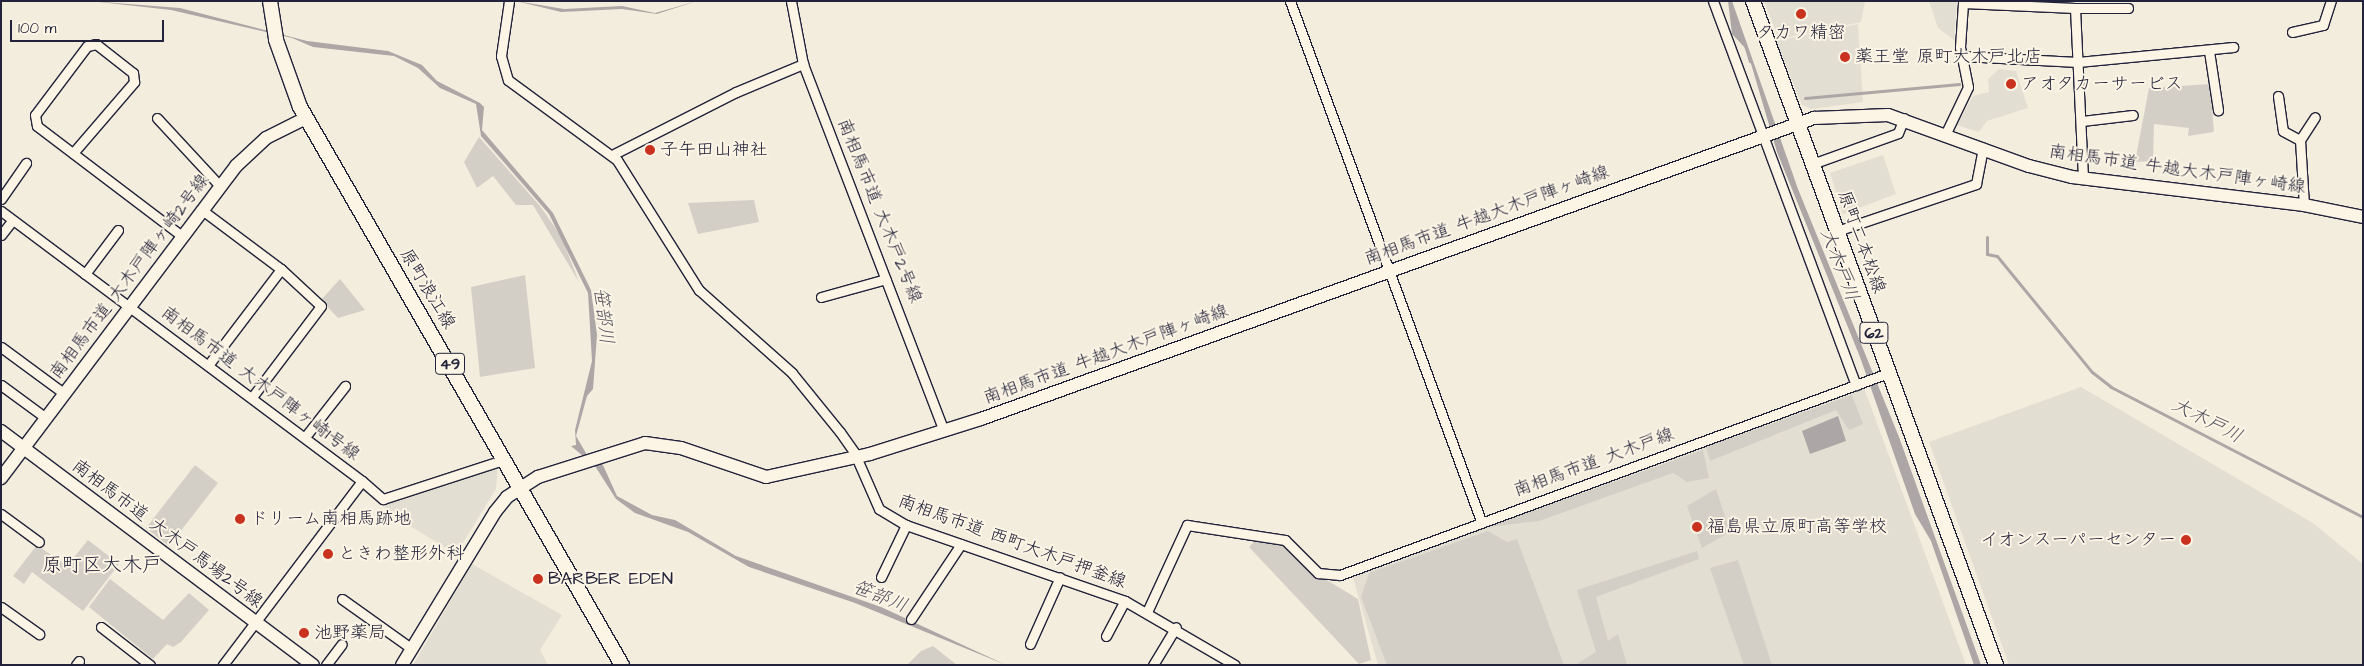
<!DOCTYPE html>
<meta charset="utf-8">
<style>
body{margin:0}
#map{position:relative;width:2364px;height:666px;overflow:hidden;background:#f3edde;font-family:"Architects Daughter","Klee One",sans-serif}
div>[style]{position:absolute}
.built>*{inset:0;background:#e3ded2}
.green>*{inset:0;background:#d4cfc6}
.water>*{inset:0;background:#aca7a6}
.stream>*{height:3px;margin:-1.5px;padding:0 1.5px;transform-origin:1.5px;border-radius:1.5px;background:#aca7a6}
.roads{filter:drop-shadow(1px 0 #22223b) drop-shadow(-1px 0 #22223b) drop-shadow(0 1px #22223b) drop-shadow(0 -1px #22223b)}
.street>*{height:9px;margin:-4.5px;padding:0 4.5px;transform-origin:4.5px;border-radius:4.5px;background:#fcf5e5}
.secondary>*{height:12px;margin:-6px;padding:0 6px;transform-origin:6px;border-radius:6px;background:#fcf5e5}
.primary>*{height:14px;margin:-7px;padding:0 7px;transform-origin:7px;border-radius:7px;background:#fcf5e5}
.dots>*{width:14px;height:14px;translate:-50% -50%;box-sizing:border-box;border:2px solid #fcf5e5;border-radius:50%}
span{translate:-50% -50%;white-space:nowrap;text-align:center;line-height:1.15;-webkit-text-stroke:4px #fcf5e5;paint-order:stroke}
.shield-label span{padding:1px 4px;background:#fcf5e5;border:1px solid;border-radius:4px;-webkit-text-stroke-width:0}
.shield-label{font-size:16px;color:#22223b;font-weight:700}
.poi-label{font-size:18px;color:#22223b}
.left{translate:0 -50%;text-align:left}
.right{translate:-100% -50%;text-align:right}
.street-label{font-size:18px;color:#22223b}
.water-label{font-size:19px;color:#525160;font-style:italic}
.quarter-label{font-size:20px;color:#22223b}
.frame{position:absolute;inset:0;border:2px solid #22223b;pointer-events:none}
.scale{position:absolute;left:10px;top:20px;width:154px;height:22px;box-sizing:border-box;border:2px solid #22223b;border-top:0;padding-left:6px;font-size:15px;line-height:18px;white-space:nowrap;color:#22223b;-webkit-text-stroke:4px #fcf5e5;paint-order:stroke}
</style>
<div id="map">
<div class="built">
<div style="clip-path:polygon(1764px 1px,1865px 1px,1861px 22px,1779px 39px)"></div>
<div style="clip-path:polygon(1929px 1px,1957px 1px,1954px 40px,1938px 28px)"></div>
<div style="clip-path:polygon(1858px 24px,1863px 102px,1812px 109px,1802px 105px,1776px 41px)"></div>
<div style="clip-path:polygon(1999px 69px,2016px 71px,2028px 108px,1987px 121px,1979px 132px,1957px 125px,1973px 96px,1989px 92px,1988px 79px)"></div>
<div style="clip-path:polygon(1883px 155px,1896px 194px,1843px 214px,1830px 173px)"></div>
<div style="clip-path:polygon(2081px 387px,2313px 523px,2363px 564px,2363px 665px,2009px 665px,1929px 442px)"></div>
<div style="clip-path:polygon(1864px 388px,1966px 665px,1378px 665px,1352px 574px)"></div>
<div style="clip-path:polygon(498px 466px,496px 489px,456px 554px,387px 512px,384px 504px)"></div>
<div style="clip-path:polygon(472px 564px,562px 615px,540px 650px,548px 665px,413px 665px)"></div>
</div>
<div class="green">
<div style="clip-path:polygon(2210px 84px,2214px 132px,2188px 136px,2189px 128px,2154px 124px,2153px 161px,2135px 162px,2149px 88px)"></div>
<div style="clip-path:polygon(479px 137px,540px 206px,561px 236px,579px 282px,533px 205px,516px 205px,493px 176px,477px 188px,464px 162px)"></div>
<div style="clip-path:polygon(754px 200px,759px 222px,698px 234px,688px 203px)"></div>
<div style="clip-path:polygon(525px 275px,535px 368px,480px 377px,471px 287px)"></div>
<div style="clip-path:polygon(340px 279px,365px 310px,338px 318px,321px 300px)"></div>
<div style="clip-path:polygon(1852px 395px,1863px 424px,1849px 430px,1836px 410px,1710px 461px,1706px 447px)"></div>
<div style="clip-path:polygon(1703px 450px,1709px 478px,1687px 482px,1673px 473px,1539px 521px,1488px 527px)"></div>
<div style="clip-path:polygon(195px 465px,218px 483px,169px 546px,146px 528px)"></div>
<div style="clip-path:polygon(1716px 489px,1730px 532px,1702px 548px,1687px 506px)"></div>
<div style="clip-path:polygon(1488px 531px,1507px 542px,1517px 539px,1564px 665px,1387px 665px,1361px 597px,1369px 573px)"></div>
<div style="clip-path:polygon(1258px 538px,1283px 542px,1315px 573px,1358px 599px,1371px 660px,1359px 664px,1249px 547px)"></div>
<div style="clip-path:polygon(88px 540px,119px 564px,83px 611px,32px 572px,24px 584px,13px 576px,37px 545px,67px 566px)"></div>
<div style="clip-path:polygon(1697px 551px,1699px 559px,1596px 597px,1608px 641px,1618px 634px,1627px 665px,1575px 665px,1596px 652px,1577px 590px)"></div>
<div style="clip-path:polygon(1738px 560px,1772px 665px,1744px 665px,1710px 568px)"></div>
<div style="clip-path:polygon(110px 579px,163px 620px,189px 593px,209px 610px,181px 642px,173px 647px,167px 644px,153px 659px,89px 607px)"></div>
<div style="clip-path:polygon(933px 646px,957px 665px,907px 665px,921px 651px)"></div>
</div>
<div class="water">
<div style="clip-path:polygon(90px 1px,180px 8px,307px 41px,388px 51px,422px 65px,437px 81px,480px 103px,484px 107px,482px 130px,553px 213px,591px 290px,597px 335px,593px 389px,587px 396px,576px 436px,590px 460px,602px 463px,617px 496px,652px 515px,675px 520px,736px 556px,881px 607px,1006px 665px,855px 603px,749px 567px,688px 532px,635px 513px,616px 499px,595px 466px,571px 446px,576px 445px,575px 430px,592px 361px,588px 293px,549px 214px,481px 136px,476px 104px,440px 88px,418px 68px,394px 56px,313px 47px,292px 38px,171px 10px)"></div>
<div style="clip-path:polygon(516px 1px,564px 9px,622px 6px,655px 13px,697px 1px,657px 14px,622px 9px,561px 12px)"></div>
<div style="clip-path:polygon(1728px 1px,1732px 1px,1798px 189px,1899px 437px,1981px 665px,1974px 665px,1931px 541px,1915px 514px,1860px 357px,1777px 152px,1747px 50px,1732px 34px)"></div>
<div style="clip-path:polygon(1838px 416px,1846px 441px,1810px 454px,1802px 431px)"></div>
</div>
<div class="stream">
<div style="left:1745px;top:45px;width:17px;rotate:73deg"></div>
<div style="left:1805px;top:98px;width:155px;rotate:-5.2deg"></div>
<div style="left:1987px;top:237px;width:17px;rotate:90deg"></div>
<div style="left:1987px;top:254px;width:10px;rotate:11deg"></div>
<div style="left:1997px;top:256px;width:150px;rotate:50.7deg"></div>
<div style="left:2092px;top:372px;width:24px;rotate:38deg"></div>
<div style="left:2111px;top:387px;width:284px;rotate:27.3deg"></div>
</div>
<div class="roads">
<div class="street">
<div style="left:509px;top:1px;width:56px;rotate:98.3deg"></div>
<div style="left:501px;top:56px;width:25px;rotate:74deg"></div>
<div style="left:508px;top:80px;width:135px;rotate:36.3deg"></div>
<div style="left:617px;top:160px;width:154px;rotate:57.8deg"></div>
<div style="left:699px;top:290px;width:125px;rotate:41.7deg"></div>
<div style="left:792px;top:373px;width:76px;rotate:50.9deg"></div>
<div style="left:840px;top:432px;width:24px;rotate:55deg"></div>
<div style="left:854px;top:452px;width:62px;rotate:66.3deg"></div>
<div style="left:879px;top:509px;width:31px;rotate:31deg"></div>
<div style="left:906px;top:525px;width:232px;rotate:19.1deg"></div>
<div style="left:1125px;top:601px;width:127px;rotate:30.2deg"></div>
<div style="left:791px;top:1px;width:64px;rotate:79.2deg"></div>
<div style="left:803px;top:64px;width:393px;rotate:69deg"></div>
<div style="left:1290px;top:1px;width:554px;rotate:69.83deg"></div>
<div style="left:1713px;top:1px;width:410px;rotate:69.6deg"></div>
<div style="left:2075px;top:8px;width:53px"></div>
<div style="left:2292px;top:32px;width:32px;rotate:-13deg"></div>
<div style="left:2323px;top:25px;width:25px;rotate:-72deg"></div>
<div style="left:2209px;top:51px;width:60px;rotate:81.3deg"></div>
<div style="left:1962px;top:56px;width:116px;rotate:3deg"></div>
<div style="left:2078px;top:62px;width:156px;rotate:-5.5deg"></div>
<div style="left:2278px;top:96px;width:35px;rotate:82deg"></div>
<div style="left:2283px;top:131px;width:19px;rotate:28deg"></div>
<div style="left:2300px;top:140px;width:65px;rotate:86.5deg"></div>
<div style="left:157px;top:118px;width:93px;rotate:47.2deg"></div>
<div style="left:2082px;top:121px;width:51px;rotate:-6.7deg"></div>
<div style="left:1946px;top:133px;width:51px;rotate:-64.4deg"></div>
<div style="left:1968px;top:87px;width:41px;rotate:-101.3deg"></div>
<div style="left:1960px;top:47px;width:44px;rotate:-86.1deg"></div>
<div style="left:1963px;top:3px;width:112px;rotate:2.6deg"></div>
<div style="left:2075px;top:8px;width:170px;rotate:87.3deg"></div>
<div style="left:2300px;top:140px;width:27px;rotate:-57deg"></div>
<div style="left:73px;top:153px;width:94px;rotate:-49.3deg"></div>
<div style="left:134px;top:82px;width:9px;rotate:-96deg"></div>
<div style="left:133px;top:73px;width:47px;rotate:-141.9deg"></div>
<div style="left:96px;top:44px;width:9px;rotate:167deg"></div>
<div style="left:87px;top:46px;width:86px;rotate:127deg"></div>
<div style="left:35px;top:115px;width:11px;rotate:80deg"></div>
<div style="left:37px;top:126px;width:182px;rotate:37.2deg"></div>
<div style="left:612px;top:155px;width:139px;rotate:-26.9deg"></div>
<div style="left:736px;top:92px;width:73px;rotate:-22.7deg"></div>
<div style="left:1812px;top:164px;width:91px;rotate:-19.8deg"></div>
<div style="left:1898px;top:133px;width:16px;rotate:-68deg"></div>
<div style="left:1px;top:199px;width:44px;rotate:-55.2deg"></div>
<div style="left:202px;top:210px;width:99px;rotate:36.8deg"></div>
<div style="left:1px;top:211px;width:451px;rotate:36.8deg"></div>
<div style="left:362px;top:481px;width:231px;rotate:127.1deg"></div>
<div style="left:1837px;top:231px;width:147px;rotate:-18.7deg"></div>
<div style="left:1976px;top:184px;width:37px;rotate:-79deg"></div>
<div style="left:1px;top:235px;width:18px;rotate:-52deg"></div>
<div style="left:85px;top:274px;width:55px;rotate:-53.1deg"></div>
<div style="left:821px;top:297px;width:67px;rotate:-15.5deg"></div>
<div style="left:1px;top:347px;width:79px;rotate:36.3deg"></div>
<div style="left:209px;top:364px;width:119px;rotate:-52.8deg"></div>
<div style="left:281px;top:269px;width:54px;rotate:42.8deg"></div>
<div style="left:321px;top:306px;width:113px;rotate:127.1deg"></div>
<div style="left:1px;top:385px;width:56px;rotate:36.3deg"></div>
<div style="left:305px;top:437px;width:65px;rotate:-51.9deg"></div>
<div style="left:362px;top:481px;width:28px;rotate:41deg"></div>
<div style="left:383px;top:499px;width:129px;rotate:-18deg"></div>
<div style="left:1px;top:514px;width:47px;rotate:36.4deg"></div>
<div style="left:881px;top:577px;width:58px;rotate:-64.3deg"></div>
<div style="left:342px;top:599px;width:86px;rotate:35.5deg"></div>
<div style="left:1px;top:607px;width:47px;rotate:35.4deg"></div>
<div style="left:1147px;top:612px;width:96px;rotate:-65.3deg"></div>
<div style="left:1187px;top:525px;width:99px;rotate:8.7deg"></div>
<div style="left:1285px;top:540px;width:47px;rotate:45deg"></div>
<div style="left:1318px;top:573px;width:22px;rotate:5deg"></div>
<div style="left:1340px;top:575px;width:584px;rotate:-20.23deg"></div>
<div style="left:911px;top:619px;width:90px;rotate:-56.3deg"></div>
<div style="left:101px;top:627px;width:62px;rotate:37.8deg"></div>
<div style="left:1106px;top:636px;width:40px;rotate:-62deg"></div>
<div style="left:1030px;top:644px;width:73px;rotate:-65.9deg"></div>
<div style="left:76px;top:665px;width:5px;rotate:-53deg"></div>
<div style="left:326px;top:665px;width:26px;rotate:-53deg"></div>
<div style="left:1153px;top:665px;width:44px;rotate:-58.8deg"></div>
</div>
<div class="secondary">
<div style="left:1px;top:431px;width:390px;rotate:36.9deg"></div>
<div style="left:1px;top:478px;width:391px;rotate:-53deg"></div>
<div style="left:236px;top:166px;width:41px;rotate:-43deg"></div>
<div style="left:266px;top:138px;width:45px;rotate:-26.6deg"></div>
<div style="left:402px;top:665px;width:179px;rotate:-58.7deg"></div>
<div style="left:495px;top:512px;width:19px;rotate:-51deg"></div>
<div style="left:507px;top:497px;width:37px;rotate:-33deg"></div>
<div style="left:538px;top:477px;width:112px;rotate:-17.6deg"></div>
<div style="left:645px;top:443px;width:36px;rotate:8deg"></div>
<div style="left:681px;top:448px;width:90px;rotate:18.8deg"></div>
<div style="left:766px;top:477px;width:107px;rotate:-12.5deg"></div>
<div style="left:870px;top:454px;width:116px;rotate:-17.5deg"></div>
<div style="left:981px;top:419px;width:886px;rotate:-19.87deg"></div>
<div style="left:1814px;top:118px;width:74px;rotate:-2.3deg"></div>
<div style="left:1888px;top:115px;width:150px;rotate:19.9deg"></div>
<div style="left:2029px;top:166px;width:44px;rotate:14.3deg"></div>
<div style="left:2072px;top:177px;width:234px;rotate:6.9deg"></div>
<div style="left:2304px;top:205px;width:60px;rotate:11.5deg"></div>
</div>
<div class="primary">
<div style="left:270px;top:1px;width:39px;rotate:81deg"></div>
<div style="left:276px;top:40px;width:71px;rotate:70.3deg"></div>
<div style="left:300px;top:107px;width:644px;rotate:60.01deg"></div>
<div style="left:1753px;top:1px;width:707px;rotate:69.9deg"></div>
</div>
</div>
<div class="dots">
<div style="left:1801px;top:14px;background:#c8321e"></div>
<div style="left:1845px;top:57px;background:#c8321e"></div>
<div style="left:2011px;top:84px;background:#c8321e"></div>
<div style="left:650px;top:150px;background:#c8321e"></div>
<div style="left:240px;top:519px;background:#c8321e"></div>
<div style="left:1697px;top:527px;background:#c8321e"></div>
<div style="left:2186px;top:540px;background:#c8321e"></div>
<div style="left:328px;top:554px;background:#c8321e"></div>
<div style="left:538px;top:579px;background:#c8321e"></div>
<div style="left:304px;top:633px;background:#c8321e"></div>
</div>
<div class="shield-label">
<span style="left:1874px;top:333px">62</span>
<span style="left:450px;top:364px">49</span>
</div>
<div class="poi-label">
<span style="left:1801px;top:33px">タカワ精密</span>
<span class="left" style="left:1855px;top:57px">薬王堂 原町大木戸北店</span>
<span class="left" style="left:2021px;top:84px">アオタカーサービス</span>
<span class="left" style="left:660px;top:150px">子午田山神社</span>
<span class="left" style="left:250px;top:519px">ドリーム南相馬跡地</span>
<span class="left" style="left:1707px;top:527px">福島県立原町高等学校</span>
<span class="right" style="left:2176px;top:540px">イオンスーパーセンター</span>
<span class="left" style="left:338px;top:554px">ときわ整形外科</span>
<span class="left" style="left:548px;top:579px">BARBER EDEN</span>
<span class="left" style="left:314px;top:633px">池野薬局</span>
</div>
<div class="street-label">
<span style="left:2177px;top:170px;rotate:8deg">南相馬市道 牛越大木戸陣ヶ崎線</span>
<span style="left:879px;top:211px;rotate:68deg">南相馬市道 大木戸2号線</span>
<span style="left:1487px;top:216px;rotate:-20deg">南相馬市道 牛越大木戸陣ヶ崎線</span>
<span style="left:1861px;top:242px;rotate:70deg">原町二本松線</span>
<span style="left:130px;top:277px;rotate:-53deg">南相馬市道 大木戸陣ヶ崎2号線</span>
<span style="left:427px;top:289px;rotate:59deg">原町浪江線</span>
<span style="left:1106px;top:355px;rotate:-20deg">南相馬市道 牛越大木戸陣ヶ崎線</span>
<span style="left:260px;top:384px;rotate:37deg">南相馬市道 大木戸陣ヶ崎1号線</span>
<span style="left:1594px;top:463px;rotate:-20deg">南相馬市道 大木戸線</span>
<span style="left:167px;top:534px;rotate:37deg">南相馬市道 大木戸馬場2号線</span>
<span style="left:1012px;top:542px;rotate:20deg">南相馬市道 西町大木戸押釜線</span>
</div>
<div class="water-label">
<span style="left:1839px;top:265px;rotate:69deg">大木戸川</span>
<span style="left:603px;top:316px;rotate:83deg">笹部川</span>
<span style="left:2207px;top:421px;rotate:27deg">大木戸川</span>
<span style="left:880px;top:597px;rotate:21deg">笹部川</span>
</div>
<div class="quarter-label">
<span style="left:102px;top:565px">原町区大木戸</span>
</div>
<div class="frame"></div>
<div class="scale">100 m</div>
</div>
